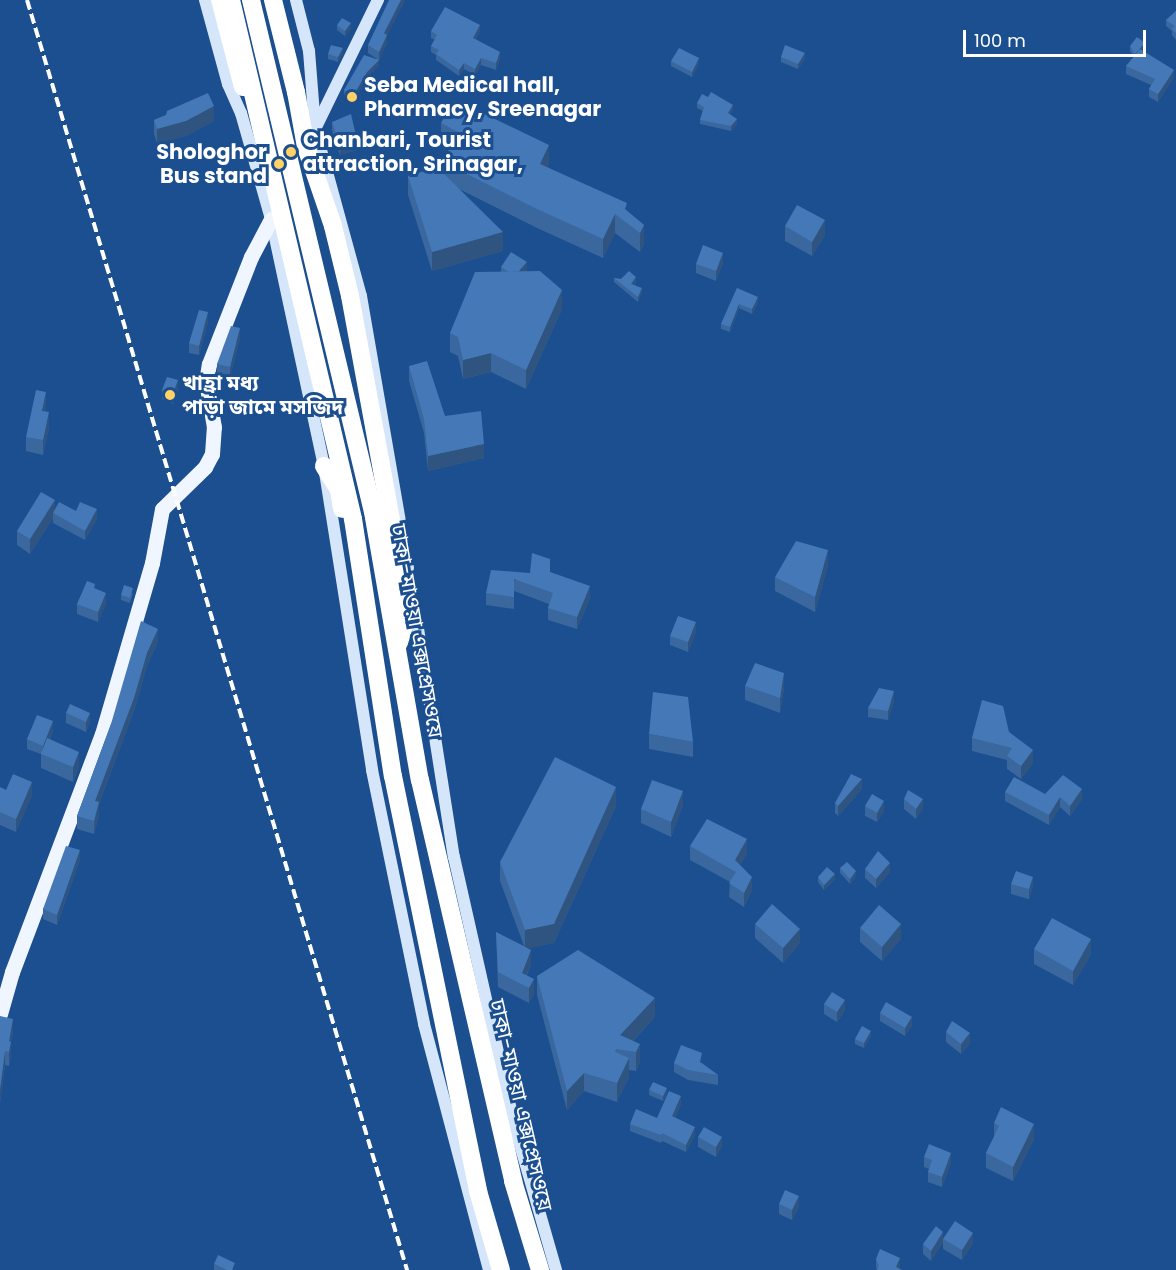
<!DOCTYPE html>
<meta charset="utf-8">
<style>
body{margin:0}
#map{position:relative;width:1176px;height:1270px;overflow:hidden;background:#1b4f8f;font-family:Poppins,"Noto Sans Bengali",sans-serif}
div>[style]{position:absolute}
.secondary>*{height:12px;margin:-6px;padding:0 6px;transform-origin:6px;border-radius:6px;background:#d6e6fa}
.primary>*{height:15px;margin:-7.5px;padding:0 7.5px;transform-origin:7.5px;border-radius:7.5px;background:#f0f6ff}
.highway>*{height:18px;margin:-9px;padding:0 9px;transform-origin:9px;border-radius:9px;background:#fff}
.rail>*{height:4px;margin-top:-2px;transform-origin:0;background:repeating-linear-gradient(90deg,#fff 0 10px,transparent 0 14.5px)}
.highway-bridge>*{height:18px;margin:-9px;padding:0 9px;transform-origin:9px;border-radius:9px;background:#fff}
.wall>*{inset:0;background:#3a679d}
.shaded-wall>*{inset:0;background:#305480}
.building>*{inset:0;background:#4478b7}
.dots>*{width:16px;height:16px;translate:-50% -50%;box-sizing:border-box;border:3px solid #1b4f8f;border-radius:50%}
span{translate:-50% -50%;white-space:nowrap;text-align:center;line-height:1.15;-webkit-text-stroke:6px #1b4f8f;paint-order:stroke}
.poi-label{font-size:21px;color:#fff;font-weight:700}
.left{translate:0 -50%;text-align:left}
.right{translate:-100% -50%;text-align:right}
.street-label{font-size:21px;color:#fff}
.scale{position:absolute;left:963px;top:30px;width:183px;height:27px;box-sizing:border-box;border:3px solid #fff;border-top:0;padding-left:8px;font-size:18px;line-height:21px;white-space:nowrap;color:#fff;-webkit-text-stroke:4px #1b4f8f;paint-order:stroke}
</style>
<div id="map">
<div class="secondary">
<div style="left:205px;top:0;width:87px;rotate:74.7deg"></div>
<div style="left:228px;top:84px;width:32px;rotate:66deg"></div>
<div style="left:241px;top:113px;width:110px;rotate:74.2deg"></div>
<div style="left:271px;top:219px;width:253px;rotate:77.9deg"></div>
<div style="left:324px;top:466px;width:308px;rotate:81deg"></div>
<div style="left:372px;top:770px;width:259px;rotate:78.4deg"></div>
<div style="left:424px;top:1024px;width:254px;rotate:75.2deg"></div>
<div style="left:296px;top:0;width:53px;rotate:75.7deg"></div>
<div style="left:309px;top:51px;width:77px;rotate:85.5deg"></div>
<div style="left:315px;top:128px;width:174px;rotate:74.7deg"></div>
<div style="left:361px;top:296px;width:276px;rotate:80.2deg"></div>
<div style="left:315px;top:129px;width:144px;rotate:-64deg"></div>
<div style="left:414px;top:603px;width:257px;rotate:81.1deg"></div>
<div style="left:454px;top:857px;width:277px;rotate:77.3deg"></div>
<div style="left:515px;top:1127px;width:149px;rotate:74deg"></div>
</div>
<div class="primary">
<div style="left:0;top:1014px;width:44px;rotate:-74.1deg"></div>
<div style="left:12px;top:972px;width:254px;rotate:-69.3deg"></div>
<div style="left:102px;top:734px;width:178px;rotate:-73.7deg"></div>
<div style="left:152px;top:563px;width:55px;rotate:-79.5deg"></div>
<div style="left:162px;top:509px;width:60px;rotate:-44.3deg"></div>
<div style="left:205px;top:467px;width:15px;rotate:-62deg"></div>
<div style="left:212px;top:454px;width:27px;rotate:-86deg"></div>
<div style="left:214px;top:427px;width:46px;rotate:-100.1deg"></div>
<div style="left:206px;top:382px;width:18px;rotate:-81deg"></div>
<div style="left:209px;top:364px;width:115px;rotate:-68.6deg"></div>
<div style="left:251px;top:257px;width:43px;rotate:-62.2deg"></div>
</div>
<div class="highway">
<div style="left:220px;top:0;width:90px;rotate:75.2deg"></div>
<div style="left:273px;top:0;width:95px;rotate:76deg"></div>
<div style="left:296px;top:92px;width:56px;rotate:79.7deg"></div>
<div style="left:306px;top:147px;width:83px;rotate:71.1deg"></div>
<div style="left:333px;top:226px;width:72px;rotate:76.3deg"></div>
<div style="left:350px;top:296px;width:322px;rotate:79.6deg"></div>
<div style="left:408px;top:613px;width:31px;rotate:107deg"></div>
<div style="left:324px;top:466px;width:28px;rotate:58deg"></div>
<div style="left:339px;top:490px;width:19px;rotate:81deg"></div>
<div style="left:373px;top:512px;width:272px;rotate:80.1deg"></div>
<div style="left:420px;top:780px;width:412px;rotate:76.9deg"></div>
<div style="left:513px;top:1181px;width:93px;rotate:73.1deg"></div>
<div style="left:353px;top:519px;width:260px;rotate:81.2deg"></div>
<div style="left:393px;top:776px;width:424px;rotate:78.4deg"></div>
<div style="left:478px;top:1191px;width:82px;rotate:73.8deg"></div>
</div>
<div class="rail">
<div style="left:27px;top:0;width:1326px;rotate:73.34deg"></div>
</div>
<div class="highway-bridge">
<div style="left:231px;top:0;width:533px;rotate:76.77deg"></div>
<div style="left:251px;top:0;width:526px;rotate:76.6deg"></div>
</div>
<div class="wall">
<div style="clip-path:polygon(405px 0,387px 35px,387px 43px,379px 60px,379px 65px,367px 77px,353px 101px,344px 95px,344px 90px,377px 59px,368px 53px,368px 45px)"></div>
<div style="clip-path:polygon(1176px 11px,1176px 40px,1172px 35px,1172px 31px,1166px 26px,1166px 20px)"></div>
<div style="clip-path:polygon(337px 25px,351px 28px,345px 36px,337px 30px)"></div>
<div style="clip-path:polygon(431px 31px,480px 31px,476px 39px,500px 58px,496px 70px,481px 65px,475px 75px,464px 69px,459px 76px,436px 60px,436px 55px,431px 52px,431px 46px,435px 40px,431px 38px)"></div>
<div style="clip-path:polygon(1130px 46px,1145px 48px,1143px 51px,1174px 77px,1158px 102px,1149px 97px,1149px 89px,1151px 85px,1126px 74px,1126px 66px,1134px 57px,1130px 51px)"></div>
<div style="clip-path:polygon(343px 53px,338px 62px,328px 59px,328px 54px)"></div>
<div style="clip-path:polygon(781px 57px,805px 58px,798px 69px,781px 62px)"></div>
<div style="clip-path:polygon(671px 61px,699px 63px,692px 77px,671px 66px)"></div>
<div style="clip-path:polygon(697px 103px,733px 110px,730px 114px,737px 124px,731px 131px,700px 124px,700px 120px,703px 111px,697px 108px)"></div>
<div style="clip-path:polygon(166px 115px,214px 121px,186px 136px,157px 143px,154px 134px,154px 120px)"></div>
<div style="clip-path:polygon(332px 122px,357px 150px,340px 155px,332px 131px)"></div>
<div style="clip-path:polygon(441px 123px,549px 164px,547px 167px,627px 211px,644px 225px,644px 244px,640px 252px,615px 233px,603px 258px,537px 228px,459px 189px,503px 251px,432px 271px,408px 195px,408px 176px,443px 173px,443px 162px,450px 147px,441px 142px)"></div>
<div style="clip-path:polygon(785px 226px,825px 235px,812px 256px,785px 241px)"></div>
<div style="clip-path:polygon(723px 263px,716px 281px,696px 273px,696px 264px)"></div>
<div style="clip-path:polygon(501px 267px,527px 271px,562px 309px,526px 389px,491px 372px,463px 379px,458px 356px,450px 352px,450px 333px,501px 272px)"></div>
<div style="clip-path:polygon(614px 278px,636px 282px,634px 285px,642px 293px,638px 302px,614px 282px)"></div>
<div style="clip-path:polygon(737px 288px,758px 302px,752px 314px,739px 308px,730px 332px,721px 329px,721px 324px)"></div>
<div style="clip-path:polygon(208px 322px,199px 355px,189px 353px,189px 343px)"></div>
<div style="clip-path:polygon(240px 338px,230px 377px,217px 374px,217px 364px)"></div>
<div style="clip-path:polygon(409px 366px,445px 416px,484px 458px,428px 471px,424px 433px,409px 381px)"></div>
<div style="clip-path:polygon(162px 390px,178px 390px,173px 404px,162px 399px)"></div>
<div style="clip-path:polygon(46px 406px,45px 412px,49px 427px,43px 455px,26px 451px,26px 437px)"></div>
<div style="clip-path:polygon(55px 509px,76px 511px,97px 519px,85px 540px,53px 523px,53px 518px,30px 554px,17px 545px,17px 531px)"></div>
<div style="clip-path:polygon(828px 565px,815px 612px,775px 591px,775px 577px)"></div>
<div style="clip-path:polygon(550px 572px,590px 598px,577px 629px,548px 620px,548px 608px,549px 604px,514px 591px,514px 609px,486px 605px,486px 593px,530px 573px)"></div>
<div style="clip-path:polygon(95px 588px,106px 603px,98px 622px,77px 614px,77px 604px)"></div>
<div style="clip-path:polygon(133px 593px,130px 603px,121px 600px,121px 595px)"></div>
<div style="clip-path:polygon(696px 632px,688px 652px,670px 645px,670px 636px)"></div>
<div style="clip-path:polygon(158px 642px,147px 666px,134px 711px,99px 804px,99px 815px,94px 834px,77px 829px,77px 816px,111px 724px)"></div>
<div style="clip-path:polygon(745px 686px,784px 688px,780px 713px,745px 700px)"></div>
<div style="clip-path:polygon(894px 701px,888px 720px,868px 717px,868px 708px)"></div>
<div style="clip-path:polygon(66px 713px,90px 722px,86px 732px,66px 723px)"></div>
<div style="clip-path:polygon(53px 731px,50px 739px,79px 766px,73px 782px,41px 768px,41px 754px,27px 749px,27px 739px)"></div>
<div style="clip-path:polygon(1009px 732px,1033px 763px,1021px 779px,1007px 769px,1007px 760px,972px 751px,972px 738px)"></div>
<div style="clip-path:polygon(649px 734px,693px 742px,693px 757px,649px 749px)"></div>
<div style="clip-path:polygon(0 787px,6px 790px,32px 795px,16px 832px,0 825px)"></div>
<div style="clip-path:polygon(862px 789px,838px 816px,835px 813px,835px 803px)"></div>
<div style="clip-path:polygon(1005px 792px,1045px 794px,1082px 799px,1070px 816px,1060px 807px,1049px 825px,1005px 801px)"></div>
<div style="clip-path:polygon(904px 799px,923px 808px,916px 819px,904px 809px)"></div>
<div style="clip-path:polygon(683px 805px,671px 837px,641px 823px,641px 809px)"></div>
<div style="clip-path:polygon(616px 806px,554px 943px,528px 948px,531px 964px,527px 975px,534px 994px,529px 1003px,498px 987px,496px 932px,524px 946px,500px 881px,500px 862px)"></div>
<div style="clip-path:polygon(865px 806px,884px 811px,877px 822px,865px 816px)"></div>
<div style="clip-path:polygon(690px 846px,747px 853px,740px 865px,752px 890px,744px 907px,729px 897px,730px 882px,690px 860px)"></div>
<div style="clip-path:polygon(80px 860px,57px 925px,43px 919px,43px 909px)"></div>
<div style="clip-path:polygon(840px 868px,856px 876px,850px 884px,840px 873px)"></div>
<div style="clip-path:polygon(865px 869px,890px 872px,876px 888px,865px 878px)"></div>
<div style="clip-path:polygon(818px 877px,835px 879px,824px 890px,818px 882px)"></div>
<div style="clip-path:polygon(1011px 884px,1033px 886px,1029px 899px,1011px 894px)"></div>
<div style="clip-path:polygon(755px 924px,800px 943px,783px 963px,755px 938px)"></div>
<div style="clip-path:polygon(860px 928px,901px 939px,882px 961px,860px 942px)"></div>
<div style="clip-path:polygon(1034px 949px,1091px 954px,1073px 985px,1034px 964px)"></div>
<div style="clip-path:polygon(537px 976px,655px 1017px,633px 1041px,640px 1062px,636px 1071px,629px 1070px,629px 1077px,617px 1102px,584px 1091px,567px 1110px,537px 995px)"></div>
<div style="clip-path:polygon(824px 1004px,845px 1010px,837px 1022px,824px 1014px)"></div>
<div style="clip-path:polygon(880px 1013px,912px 1025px,905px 1036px,880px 1021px)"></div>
<div style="clip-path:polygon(0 1016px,13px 1032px,11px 1042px,11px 1055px,9px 1066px,5px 1065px,0 1103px)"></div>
<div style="clip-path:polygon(946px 1032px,970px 1043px,961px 1054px,946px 1042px)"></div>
<div style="clip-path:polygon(871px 1036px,864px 1048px,855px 1044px,855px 1039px)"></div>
<div style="clip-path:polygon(674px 1063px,702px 1063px,718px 1075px,718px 1085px,688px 1080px,674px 1072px)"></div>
<div style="clip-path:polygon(649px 1090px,667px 1093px,663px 1101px,649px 1095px)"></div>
<div style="clip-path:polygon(681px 1104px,675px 1118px,695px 1135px,686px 1152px,662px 1141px,661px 1143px,630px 1131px,630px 1124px,657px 1118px)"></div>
<div style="clip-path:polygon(994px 1123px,1034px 1139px,1013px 1181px,986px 1168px,986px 1153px,994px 1137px)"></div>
<div style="clip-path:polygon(698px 1137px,722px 1146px,716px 1157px,698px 1147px)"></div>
<div style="clip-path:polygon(924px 1157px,951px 1162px,942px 1187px,928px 1182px,928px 1172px,929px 1169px,924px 1167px)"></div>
<div style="clip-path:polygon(779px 1204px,799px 1206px,792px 1220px,779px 1214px)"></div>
<div style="clip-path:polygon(943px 1239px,973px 1243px,962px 1260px,943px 1249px)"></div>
<div style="clip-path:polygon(943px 1242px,931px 1261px,923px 1254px,923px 1244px)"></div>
<div style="clip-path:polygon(876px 1259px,900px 1267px,899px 1269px,902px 1270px,877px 1270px,876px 1268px)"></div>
<div style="clip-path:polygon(214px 1264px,235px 1270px,214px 1270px)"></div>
</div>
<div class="shaded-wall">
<div style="clip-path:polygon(401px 0,405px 0,405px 1px,384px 41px,384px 33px)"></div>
<div style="clip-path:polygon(351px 23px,351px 28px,345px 36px,345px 31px)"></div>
<div style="clip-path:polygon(480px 25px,480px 31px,473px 44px,473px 38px)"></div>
<div style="clip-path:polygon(387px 35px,387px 43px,379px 60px,379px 65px,367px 77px,353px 101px,353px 96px,367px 72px,379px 60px,379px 52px)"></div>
<div style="clip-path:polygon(1145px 43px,1145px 48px,1135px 59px,1135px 54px)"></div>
<div style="clip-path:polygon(343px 48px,343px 53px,338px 62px,338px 57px)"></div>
<div style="clip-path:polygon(500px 52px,500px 58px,496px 70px,496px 63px)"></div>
<div style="clip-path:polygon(805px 53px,805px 58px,798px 69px,798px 64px)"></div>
<div style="clip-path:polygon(481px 58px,481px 65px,475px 75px,475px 69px)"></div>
<div style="clip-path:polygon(699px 58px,699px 63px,692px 77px,692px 72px)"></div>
<div style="clip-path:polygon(464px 63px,464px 69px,459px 76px,459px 70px)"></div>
<div style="clip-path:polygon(1174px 70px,1174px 77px,1158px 102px,1158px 94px)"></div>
<div style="clip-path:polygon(733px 105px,733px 110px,728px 117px,728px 113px)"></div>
<div style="clip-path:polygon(214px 106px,214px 121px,186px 136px,157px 143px,157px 129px)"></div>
<div style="clip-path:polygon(737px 119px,737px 124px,731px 131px,731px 126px)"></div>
<div style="clip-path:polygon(357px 140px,357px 150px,340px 155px,340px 146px)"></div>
<div style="clip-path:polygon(549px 145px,549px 164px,540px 183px,540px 164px)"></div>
<div style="clip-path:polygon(615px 214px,615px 233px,603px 258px,603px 239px)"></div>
<div style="clip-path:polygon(825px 220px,825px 235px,812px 256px,812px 242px)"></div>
<div style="clip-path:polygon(644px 225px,644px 244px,640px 252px,640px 233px)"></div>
<div style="clip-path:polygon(503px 232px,503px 251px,432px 271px,432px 252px)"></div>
<div style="clip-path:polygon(723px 253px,723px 263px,716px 281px,716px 271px)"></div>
<div style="clip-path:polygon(527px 262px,527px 272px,516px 275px)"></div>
<div style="clip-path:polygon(636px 277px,636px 282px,631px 289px,631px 284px)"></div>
<div style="clip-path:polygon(642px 288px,642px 293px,638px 302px,638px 297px)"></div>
<div style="clip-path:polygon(562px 290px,562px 309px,526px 389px,526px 370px)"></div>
<div style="clip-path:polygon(758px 297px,758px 302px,752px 314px,752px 309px)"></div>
<div style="clip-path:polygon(739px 304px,739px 308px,730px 332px,730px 327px)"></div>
<div style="clip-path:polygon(208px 312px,208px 322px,199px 355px,199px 346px)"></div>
<div style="clip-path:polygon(240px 328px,240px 338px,230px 377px,230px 367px)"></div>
<div style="clip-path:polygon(491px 353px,491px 372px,463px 379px,463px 360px)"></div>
<div style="clip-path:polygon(178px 380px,178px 390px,173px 404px,173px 394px)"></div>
<div style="clip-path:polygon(46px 392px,46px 406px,42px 425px,42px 411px)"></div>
<div style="clip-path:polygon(49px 412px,49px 427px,43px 455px,43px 440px)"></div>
<div style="clip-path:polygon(484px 444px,484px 458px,428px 471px,428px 456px)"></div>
<div style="clip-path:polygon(55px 500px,55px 515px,53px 513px,53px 518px,30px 554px,30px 539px)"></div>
<div style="clip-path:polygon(97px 509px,97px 519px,85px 540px,85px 531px)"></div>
<div style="clip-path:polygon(828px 550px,828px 565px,815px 612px,815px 597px)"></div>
<div style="clip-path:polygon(590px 586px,590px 598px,577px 629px,577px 617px)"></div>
<div style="clip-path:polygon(106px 593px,106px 603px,98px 622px,98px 612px)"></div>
<div style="clip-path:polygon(696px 622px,696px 632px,688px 652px,688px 642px)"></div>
<div style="clip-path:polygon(158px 629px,158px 642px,147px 666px,134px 711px,99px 804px,99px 815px,94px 834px,95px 801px,147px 653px)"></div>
<div style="clip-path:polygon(784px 673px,784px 688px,780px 713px,780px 698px)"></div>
<div style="clip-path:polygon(894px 691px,894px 701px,888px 720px,888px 711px)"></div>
<div style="clip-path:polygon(90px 713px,90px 722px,86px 732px,86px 722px)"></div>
<div style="clip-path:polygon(53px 721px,53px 731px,43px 755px,43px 746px)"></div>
<div style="clip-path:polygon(1033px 750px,1033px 763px,1021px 779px,1021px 766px)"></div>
<div style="clip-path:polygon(79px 752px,79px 766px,73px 782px,73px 767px)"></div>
<div style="clip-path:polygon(862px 779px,862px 789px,838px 816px,838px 806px)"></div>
<div style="clip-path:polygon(32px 782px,32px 795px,16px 832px,16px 819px)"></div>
<div style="clip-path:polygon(616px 787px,616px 806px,554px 943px,525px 949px,525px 930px)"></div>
<div style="clip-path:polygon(1082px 789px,1082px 799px,1070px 816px,1070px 806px)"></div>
<div style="clip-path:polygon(683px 791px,683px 805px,671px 837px,671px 822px)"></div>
<div style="clip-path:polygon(1060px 797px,1060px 807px,1049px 825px,1049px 815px)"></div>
<div style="clip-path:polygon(923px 799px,923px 808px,916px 819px,916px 809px)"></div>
<div style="clip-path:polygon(884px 801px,884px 811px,877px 822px,877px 813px)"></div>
<div style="clip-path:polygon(747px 839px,747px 853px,736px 872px,735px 860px)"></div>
<div style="clip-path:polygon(80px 850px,80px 860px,57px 925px,57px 915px)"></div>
<div style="clip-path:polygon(890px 863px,890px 872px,876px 888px,876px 879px)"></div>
<div style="clip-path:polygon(856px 871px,856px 876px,850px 884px,850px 879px)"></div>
<div style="clip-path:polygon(835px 874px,835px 879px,824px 890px,824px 885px)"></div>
<div style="clip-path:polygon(752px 877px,752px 890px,744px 907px,744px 893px)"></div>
<div style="clip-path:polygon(1033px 877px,1033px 886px,1029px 899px,1029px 889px)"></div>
<div style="clip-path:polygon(901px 924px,901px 939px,882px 961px,882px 947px)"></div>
<div style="clip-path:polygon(800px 929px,800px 943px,783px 963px,783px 948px)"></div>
<div style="clip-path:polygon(1091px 939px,1091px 954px,1073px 985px,1073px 971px)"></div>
<div style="clip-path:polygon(531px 950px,531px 964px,522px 985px,522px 973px)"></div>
<div style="clip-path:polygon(534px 979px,534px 994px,529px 1003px,529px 988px)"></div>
<div style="clip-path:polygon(655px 998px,655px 1017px,624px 1050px,620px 1035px)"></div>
<div style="clip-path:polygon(845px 1000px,845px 1010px,837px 1022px,837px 1012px)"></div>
<div style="clip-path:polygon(912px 1017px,912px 1025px,905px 1036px,905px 1028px)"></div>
<div style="clip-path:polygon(13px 1019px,13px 1032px,10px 1047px,11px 1042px,11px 1055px,9px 1066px,9px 1041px)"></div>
<div style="clip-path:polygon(871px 1031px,871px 1036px,864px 1048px,864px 1043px)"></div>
<div style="clip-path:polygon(970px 1033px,970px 1043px,961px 1054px,961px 1044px)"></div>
<div style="clip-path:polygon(640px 1044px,640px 1062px,636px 1071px,636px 1052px)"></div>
<div style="clip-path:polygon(5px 1051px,5px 1065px,0 1103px,0 1089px)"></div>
<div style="clip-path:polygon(629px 1058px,629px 1077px,617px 1102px,617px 1083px)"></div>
<div style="clip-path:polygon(584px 1073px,584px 1091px,567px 1110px,567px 1091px)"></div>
<div style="clip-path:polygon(667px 1088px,667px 1093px,663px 1101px,663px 1096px)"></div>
<div style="clip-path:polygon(681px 1096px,681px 1104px,672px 1124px,672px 1116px)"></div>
<div style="clip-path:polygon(1034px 1124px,1034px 1139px,1013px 1181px,1013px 1167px)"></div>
<div style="clip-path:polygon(695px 1127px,695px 1135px,686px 1152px,686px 1145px)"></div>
<div style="clip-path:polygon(722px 1137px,722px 1146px,716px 1157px,716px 1147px)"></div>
<div style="clip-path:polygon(951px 1153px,951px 1162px,942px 1187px,942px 1177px)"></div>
<div style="clip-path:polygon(799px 1196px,799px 1206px,792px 1220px,792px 1210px)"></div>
<div style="clip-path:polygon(943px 1232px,943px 1242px,931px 1261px,931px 1251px)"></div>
<div style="clip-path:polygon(973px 1233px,973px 1243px,962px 1260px,962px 1250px)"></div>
<div style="clip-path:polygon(900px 1258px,900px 1267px,899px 1270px,896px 1267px)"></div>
</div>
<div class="building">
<div style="clip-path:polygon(389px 0,401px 0,384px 33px,387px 35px,379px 52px,368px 45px)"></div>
<div style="clip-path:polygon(445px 7px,480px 25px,473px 38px,500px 52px,496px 63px,481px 58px,475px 69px,464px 63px,459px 70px,436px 54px,439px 50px,431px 46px,437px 35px,431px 31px)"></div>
<div style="clip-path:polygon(1176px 11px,1176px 33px,1172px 29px,1175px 26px,1166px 20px)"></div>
<div style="clip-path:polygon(342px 18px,351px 23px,345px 31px,337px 25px)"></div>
<div style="clip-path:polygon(1137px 37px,1145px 43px,1135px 54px,1130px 46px)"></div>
<div style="clip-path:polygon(331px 45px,343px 48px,338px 57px,328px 54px)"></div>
<div style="clip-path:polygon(785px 45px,805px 53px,798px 64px,781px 57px)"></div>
<div style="clip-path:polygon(679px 48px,699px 58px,692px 72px,671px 61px)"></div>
<div style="clip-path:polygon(1140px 49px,1174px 70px,1158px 94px,1149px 89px,1155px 79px,1126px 66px)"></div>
<div style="clip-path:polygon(364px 55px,379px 60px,367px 72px,353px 96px,344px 90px)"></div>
<div style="clip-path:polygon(711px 92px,733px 105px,728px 113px,737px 119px,731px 126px,700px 120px,704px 107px,697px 103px,702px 94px,708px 97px)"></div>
<div style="clip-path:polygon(208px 93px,214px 106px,186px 121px,157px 129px,154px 120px,166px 115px,167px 111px)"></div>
<div style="clip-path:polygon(454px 101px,469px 110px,470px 107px,549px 145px,540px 164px,627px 203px,625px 209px,644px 225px,640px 233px,615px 214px,603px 239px,537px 209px,443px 162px,458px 132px,441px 123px)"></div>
<div style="clip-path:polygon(351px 114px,357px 140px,340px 146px,332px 122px)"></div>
<div style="clip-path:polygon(437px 167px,503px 232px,432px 252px,408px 176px)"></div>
<div style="clip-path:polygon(797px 205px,825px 220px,812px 242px,785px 226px)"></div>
<div style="clip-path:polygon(703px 245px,723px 253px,716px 271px,696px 264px)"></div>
<div style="clip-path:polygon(511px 252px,527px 262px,519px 271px,509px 272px,501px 267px)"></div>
<div style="clip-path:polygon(540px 271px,562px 290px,526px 370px,491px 353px,463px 360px,458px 337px,450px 333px,475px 272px)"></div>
<div style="clip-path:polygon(629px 271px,636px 277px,631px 284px,642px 288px,638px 297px,614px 278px,621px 279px)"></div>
<div style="clip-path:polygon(737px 288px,758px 297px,752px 309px,739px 304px,730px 327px,721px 324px)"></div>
<div style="clip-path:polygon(199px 310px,208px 312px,199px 346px,189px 343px)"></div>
<div style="clip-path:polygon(231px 326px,240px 328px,230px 367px,217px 364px)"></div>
<div style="clip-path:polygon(427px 361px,445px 416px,481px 411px,484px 444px,428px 456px,424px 419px,409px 366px)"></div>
<div style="clip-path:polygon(167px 377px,178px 380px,173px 394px,162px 390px)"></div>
<div style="clip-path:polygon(36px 390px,46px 392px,42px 411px,49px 412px,43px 440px,26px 437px)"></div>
<div style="clip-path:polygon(41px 492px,55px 500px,30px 539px,17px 531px)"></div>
<div style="clip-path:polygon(59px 502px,76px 511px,80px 502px,97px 509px,85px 531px,53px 513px)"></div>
<div style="clip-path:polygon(796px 541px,828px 550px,815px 597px,775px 577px)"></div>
<div style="clip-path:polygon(532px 553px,550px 559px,550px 572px,590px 586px,577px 617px,548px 608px,553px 593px,514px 579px,514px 597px,486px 593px,491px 570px,530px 573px)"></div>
<div style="clip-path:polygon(87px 581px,95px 584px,94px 588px,106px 593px,98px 612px,77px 604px)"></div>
<div style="clip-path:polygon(124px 585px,133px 588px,130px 598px,121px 595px)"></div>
<div style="clip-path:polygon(678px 616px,696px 622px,688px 642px,670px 636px)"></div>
<div style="clip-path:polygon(141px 621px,158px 629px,147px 653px,134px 698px,95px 801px,99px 802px,94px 821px,77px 816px,111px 724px)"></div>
<div style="clip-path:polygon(755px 663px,784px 673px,780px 698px,745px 686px)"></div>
<div style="clip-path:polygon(879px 688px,894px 691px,888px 711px,868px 708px)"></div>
<div style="clip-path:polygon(653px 692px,688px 697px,693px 742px,649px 734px)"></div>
<div style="clip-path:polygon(982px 700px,1003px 706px,1009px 732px,1033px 750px,1021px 766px,1007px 756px,1012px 748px,972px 738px)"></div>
<div style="clip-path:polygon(70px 704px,90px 713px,86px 722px,66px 713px)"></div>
<div style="clip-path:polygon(37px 715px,53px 721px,43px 746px,27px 739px)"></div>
<div style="clip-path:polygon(47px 738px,79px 752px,73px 767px,41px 754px)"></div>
<div style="clip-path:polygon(555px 757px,616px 787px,554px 924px,525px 930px,500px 862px)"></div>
<div style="clip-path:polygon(13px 774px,32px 782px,16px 819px,0 812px,0 787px,6px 790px)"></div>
<div style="clip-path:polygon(851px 774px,862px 779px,838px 806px,835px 803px)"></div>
<div style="clip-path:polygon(1063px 775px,1082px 789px,1070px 806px,1060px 797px,1049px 815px,1005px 792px,1014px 777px,1045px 794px)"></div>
<div style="clip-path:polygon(652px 780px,683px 791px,671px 822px,641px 809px)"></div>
<div style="clip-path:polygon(908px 790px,923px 799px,916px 809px,904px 799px)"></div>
<div style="clip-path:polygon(872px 794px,884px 801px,877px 813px,865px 806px)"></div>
<div style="clip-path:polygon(707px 819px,747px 839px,735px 860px,752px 877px,744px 893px,729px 883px,736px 872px,690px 846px)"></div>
<div style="clip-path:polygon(66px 846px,80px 850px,57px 915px,43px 909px)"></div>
<div style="clip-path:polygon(878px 851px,890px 863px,876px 879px,865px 869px)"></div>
<div style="clip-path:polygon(847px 862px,856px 871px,850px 879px,840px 868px)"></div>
<div style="clip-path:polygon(827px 867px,835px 874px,824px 885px,818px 877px)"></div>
<div style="clip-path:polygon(1016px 871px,1033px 877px,1029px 889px,1011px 884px)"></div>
<div style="clip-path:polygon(772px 904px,800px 929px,783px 948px,755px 924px)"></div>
<div style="clip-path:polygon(879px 905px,901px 924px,882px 947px,860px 928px)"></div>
<div style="clip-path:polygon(1052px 918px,1091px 939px,1073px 971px,1034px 949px)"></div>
<div style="clip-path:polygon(496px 932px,531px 950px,522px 973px,534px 979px,529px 988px,498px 972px)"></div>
<div style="clip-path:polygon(578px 950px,655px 998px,620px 1035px,640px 1044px,636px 1052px,616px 1049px,615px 1052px,629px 1058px,617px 1083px,584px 1073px,567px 1091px,537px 976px)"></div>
<div style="clip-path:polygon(832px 992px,845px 1000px,837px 1012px,824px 1004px)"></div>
<div style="clip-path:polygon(886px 1002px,912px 1017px,905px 1028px,880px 1013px)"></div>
<div style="clip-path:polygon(0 1016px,13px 1019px,9px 1041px,11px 1042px,9px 1052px,5px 1051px,0 1089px)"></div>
<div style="clip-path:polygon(952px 1021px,970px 1033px,961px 1044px,946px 1032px)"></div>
<div style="clip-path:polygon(862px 1026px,871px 1031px,864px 1043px,855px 1039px)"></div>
<div style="clip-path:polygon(681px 1045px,702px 1053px,700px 1062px,718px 1075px,688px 1070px,674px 1063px)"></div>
<div style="clip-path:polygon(653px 1082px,667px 1088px,663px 1096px,649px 1090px)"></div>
<div style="clip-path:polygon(669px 1091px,681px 1096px,672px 1116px,695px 1127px,686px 1145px,662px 1133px,661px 1135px,630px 1124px,636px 1109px,657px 1118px)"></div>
<div style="clip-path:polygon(1001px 1107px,1034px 1124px,1013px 1167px,986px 1153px,999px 1126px,994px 1123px)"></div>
<div style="clip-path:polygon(704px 1127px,722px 1137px,716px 1147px,698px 1137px)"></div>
<div style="clip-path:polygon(929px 1144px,951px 1153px,942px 1177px,928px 1172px,932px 1160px,924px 1157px)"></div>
<div style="clip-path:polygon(785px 1190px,799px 1196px,792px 1210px,779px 1204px)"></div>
<div style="clip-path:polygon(955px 1221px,973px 1233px,962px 1250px,943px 1239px)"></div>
<div style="clip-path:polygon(936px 1226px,943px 1232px,931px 1251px,923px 1244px)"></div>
<div style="clip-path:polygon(880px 1249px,900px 1258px,896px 1267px,902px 1270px,877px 1270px,879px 1266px,876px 1259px)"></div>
<div style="clip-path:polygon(218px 1255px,235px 1263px,232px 1270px,227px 1270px,214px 1264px)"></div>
</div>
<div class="dots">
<div style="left:352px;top:97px;background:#ffd166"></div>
<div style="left:291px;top:152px;background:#ffd166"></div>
<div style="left:279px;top:164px;background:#ffd166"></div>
<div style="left:170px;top:395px;background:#ffd166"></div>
</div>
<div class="poi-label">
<span class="left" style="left:364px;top:97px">Seba Medical hall,<br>Pharmacy, Sreenagar</span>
<span class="left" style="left:303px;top:152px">Chanbari, Tourist<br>attraction, Srinagar,</span>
<span class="right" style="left:267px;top:164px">Shologhor<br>Bus stand</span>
<span class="left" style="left:182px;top:395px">খাহ্রা মধ্য<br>পাড়া জামে মসজিদ</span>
</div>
<div class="street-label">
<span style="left:417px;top:631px;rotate:80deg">ঢাকা-মাওয়া এক্সপ্রেসওয়ে</span>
<span style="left:521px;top:1105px;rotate:77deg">ঢাকা-মাওয়া এক্সপ্রেসওয়ে</span>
</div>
<div class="scale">100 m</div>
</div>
